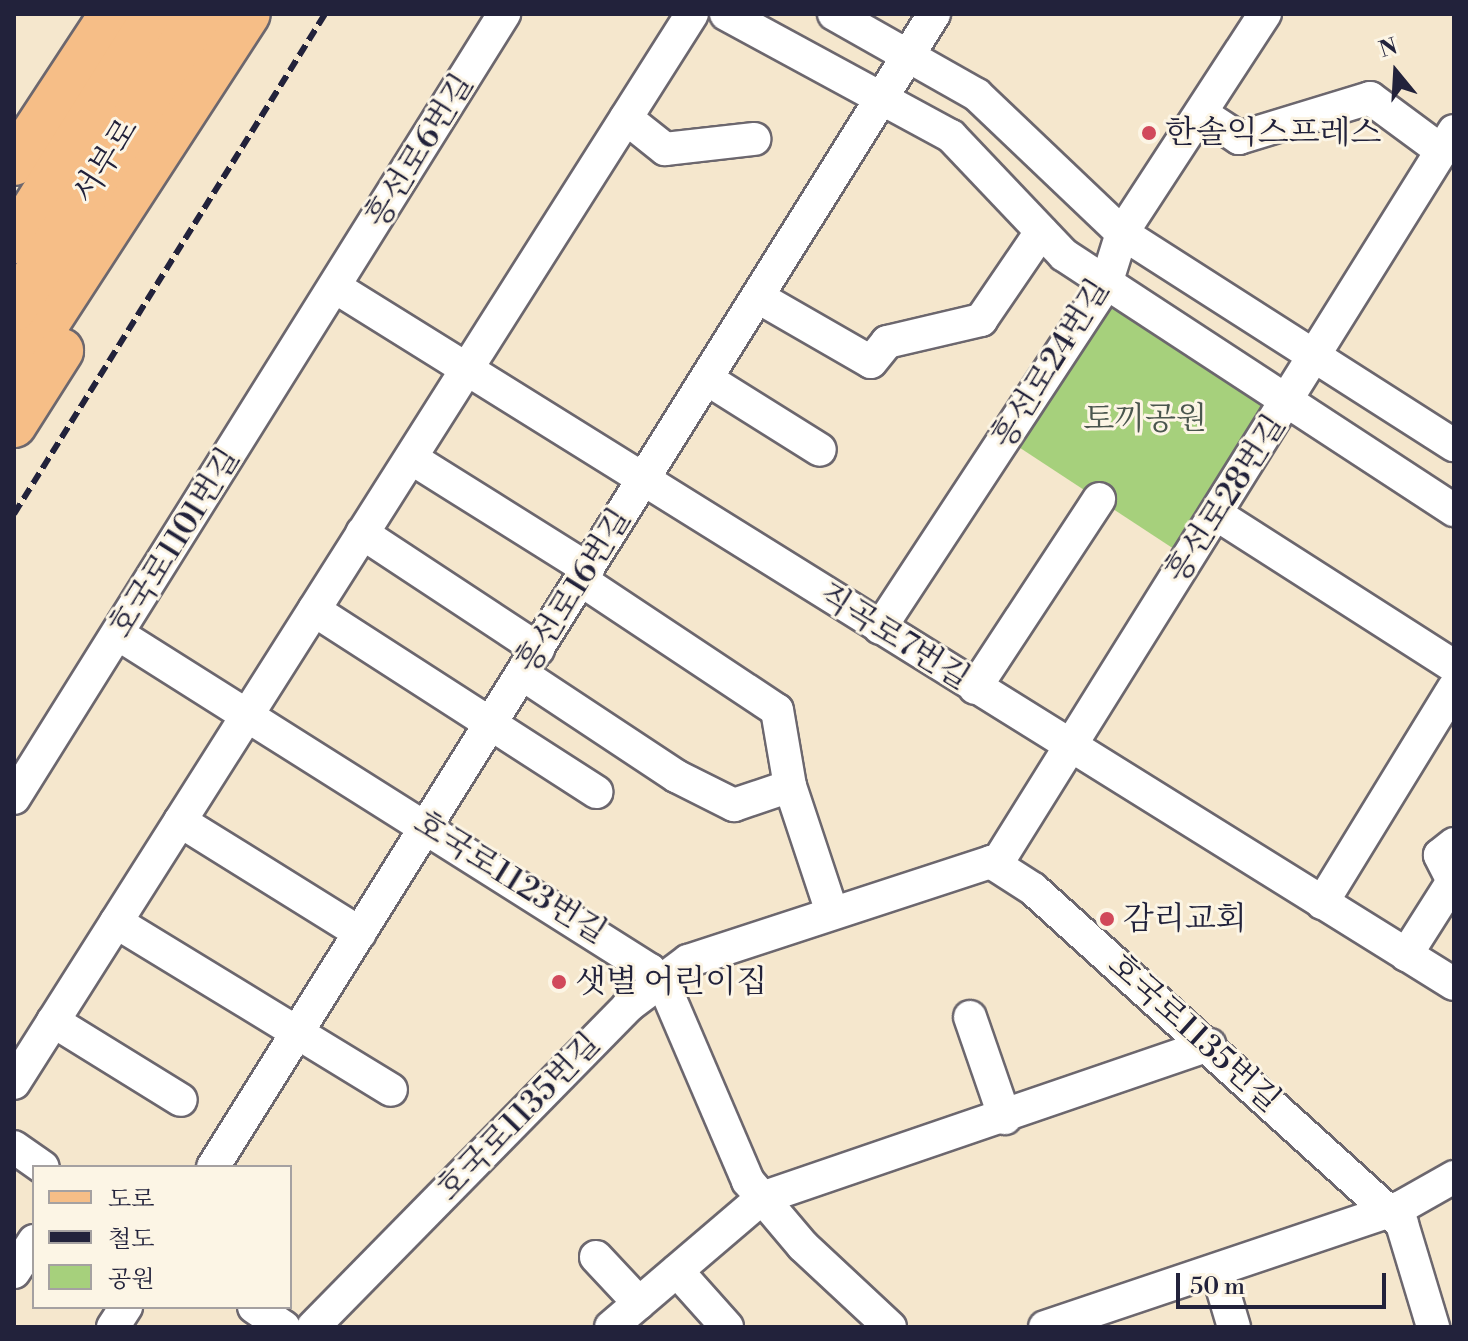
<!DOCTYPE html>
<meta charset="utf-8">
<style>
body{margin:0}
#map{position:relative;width:1468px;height:1341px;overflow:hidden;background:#f5e7cd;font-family:"Libre Bodoni","Noto Serif KR",serif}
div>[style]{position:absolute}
.green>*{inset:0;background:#a6d07c}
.roads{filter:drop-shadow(2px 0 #6c676e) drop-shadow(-2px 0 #6c676e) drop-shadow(0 2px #6c676e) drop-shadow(0 -2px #6c676e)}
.minor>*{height:32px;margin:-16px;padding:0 16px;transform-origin:16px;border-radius:16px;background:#fff}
.primary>*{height:44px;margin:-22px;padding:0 22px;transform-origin:22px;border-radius:22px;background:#f6be87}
.trunk>*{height:44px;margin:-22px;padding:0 22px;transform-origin:22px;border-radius:22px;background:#f6be87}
.rail>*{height:6px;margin-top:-3px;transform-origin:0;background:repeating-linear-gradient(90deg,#22223b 0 12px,transparent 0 18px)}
.dots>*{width:22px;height:22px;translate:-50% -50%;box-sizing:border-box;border:4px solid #fcf5e5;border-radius:50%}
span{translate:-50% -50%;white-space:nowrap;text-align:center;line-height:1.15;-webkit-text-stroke:6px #fcf5e5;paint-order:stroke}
.poi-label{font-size:32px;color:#22223b}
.left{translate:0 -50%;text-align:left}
.street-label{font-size:32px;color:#22223b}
.park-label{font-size:32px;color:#4a564e}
.frame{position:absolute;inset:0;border:16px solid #22223b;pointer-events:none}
.legend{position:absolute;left:32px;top:1165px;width:260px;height:144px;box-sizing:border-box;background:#fcf5e5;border:2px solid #a5a1a1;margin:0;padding:10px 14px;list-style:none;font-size:24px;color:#22223b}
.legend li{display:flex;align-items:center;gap:16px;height:40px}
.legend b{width:40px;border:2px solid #a5a1a1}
.north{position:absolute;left:1356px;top:32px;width:80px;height:80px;-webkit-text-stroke:6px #fcf5e5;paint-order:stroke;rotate:342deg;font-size:22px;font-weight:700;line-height:32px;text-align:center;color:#22223b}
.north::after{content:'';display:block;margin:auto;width:28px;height:36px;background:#22223b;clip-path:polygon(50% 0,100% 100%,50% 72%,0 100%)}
.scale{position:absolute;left:1176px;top:1273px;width:210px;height:36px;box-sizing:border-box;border:4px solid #22223b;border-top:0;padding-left:10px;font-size:24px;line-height:28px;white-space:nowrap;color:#22223b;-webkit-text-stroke:6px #fcf5e5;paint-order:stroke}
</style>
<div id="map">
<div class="green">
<div style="clip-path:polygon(1114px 289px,1282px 397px,1174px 549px,1008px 440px)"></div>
</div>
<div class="roads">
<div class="minor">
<div style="left:726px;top:14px;width:256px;rotate:28.5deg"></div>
<div style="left:951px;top:136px;width:164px;rotate:46.5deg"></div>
<div style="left:1064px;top:255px;width:466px;rotate:33.2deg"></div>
<div style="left:834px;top:14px;width:164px;rotate:29.5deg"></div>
<div style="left:977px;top:95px;width:200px;rotate:43.6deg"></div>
<div style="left:1122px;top:233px;width:394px;rotate:32.6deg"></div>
<div style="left:1204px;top:115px;width:42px;rotate:33.3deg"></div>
<div style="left:1239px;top:138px;width:137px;rotate:-17deg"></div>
<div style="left:1370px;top:98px;width:89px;rotate:36.4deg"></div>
<div style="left:626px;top:118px;width:50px;rotate:38.5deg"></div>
<div style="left:665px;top:149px;width:90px;rotate:-6.4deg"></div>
<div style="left:335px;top:287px;width:1318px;rotate:31.92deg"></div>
<div style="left:758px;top:297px;width:130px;rotate:29.9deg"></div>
<div style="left:871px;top:362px;width:26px;rotate:-51deg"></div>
<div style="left:887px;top:342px;width:97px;rotate:-13.2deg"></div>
<div style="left:981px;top:320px;width:107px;rotate:-55.7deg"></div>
<div style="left:707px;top:379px;width:133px;rotate:32.1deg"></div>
<div style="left:411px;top:458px;width:209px;rotate:32.1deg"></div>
<div style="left:1216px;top:514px;width:282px;rotate:32.6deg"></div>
<div style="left:362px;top:533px;width:211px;rotate:33.4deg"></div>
<div style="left:581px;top:580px;width:235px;rotate:33.6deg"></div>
<div style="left:777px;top:710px;width:77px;rotate:80.3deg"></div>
<div style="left:790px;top:786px;width:133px;rotate:71.6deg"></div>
<div style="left:314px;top:610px;width:336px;rotate:32.8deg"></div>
<div style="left:880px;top:628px;width:412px;rotate:-56.7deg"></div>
<div style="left:1106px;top:284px;width:53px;rotate:-72.6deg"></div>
<div style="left:1122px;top:233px;width:262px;rotate:-56.9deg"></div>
<div style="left:118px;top:634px;width:629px;rotate:32.28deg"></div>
<div style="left:650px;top:970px;width:28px;rotate:52deg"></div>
<div style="left:667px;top:992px;width:206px;rotate:66.8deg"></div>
<div style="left:748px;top:1181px;width:85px;rotate:49.8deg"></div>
<div style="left:803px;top:1246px;width:119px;rotate:43deg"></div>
<div style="left:522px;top:674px;width:185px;rotate:33.5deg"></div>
<div style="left:676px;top:776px;width:65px;rotate:26.6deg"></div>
<div style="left:734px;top:805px;width:59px;rotate:-18.7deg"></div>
<div style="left:975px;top:688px;width:226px;rotate:-56.7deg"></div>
<div style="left:14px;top:798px;width:925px;rotate:-57.99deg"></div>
<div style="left:180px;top:821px;width:212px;rotate:31.9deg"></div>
<div style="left:996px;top:865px;width:865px;rotate:-58.04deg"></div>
<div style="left:1322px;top:903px;width:252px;rotate:-58.5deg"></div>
<div style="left:116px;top:922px;width:322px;rotate:31.4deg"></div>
<div style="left:1406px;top:955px;width:88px;rotate:-57.6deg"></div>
<div style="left:1453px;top:881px;width:29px;rotate:-117deg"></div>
<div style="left:1440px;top:855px;width:18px;rotate:-38deg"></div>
<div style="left:970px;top:1017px;width:107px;rotate:70.9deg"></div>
<div style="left:53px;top:1021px;width:150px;rotate:31.7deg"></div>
<div style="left:14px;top:1083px;width:1266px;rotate:-57.62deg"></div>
<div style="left:14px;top:1147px;width:35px;rotate:35deg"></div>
<div style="left:213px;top:1167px;width:1360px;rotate:-57.98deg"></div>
<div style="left:596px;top:1257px;width:63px;rotate:46.9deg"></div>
<div style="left:1217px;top:1270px;width:59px;rotate:73.4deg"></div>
<div style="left:677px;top:1271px;width:75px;rotate:48.2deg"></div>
<div style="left:14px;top:1272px;width:37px;rotate:-57deg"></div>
<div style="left:254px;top:1307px;width:36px;rotate:34deg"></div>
<div style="left:113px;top:1327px;width:24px;rotate:-57deg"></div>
<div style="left:313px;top:1327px;width:450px;rotate:-45.5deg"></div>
<div style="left:628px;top:1006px;width:75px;rotate:-36.9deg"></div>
<div style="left:688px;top:961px;width:319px;rotate:-18.1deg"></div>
<div style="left:991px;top:862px;width:50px;rotate:32.7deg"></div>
<div style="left:1033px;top:889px;width:498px;rotate:42.2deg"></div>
<div style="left:1402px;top:1224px;width:108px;rotate:73.2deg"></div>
<div style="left:611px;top:1327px;width:199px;rotate:-40.5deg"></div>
<div style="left:762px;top:1198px;width:473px;rotate:-18.9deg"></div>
<div style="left:1045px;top:1327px;width:376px;rotate:-18.6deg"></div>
<div style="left:1401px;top:1207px;width:61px;rotate:-29.5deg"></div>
</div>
<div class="primary">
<div style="left:14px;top:163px;width:178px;rotate:-56.7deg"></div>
<div style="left:14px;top:374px;width:429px;rotate:-57deg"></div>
<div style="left:14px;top:425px;width:88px;rotate:-57.6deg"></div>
</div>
<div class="trunk">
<div style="left:14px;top:241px;width:268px;rotate:-58deg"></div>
<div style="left:14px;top:309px;width:349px;rotate:-57.8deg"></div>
</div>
</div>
<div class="rail">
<div style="left:14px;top:514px;width:589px;rotate:-58.12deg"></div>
</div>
<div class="dots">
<div style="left:1149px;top:133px;background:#d1495b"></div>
<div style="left:1107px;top:919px;background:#d1495b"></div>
<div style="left:559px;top:982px;background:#d1495b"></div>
</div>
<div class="poi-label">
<span class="left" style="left:1165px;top:133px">한솔익스프레스</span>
<span class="left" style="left:1123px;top:919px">감리교회</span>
<span class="left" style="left:575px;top:982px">샛별 어린이집</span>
</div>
<div class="street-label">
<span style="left:420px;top:151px;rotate:-58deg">흥선로6번길</span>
<span style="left:106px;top:161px;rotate:-58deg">서부로</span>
<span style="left:1051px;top:364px;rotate:-58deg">흥선로24번길</span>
<span style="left:1226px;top:499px;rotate:-57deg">흥선로28번길</span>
<span style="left:175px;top:543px;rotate:-58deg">호국로1101번길</span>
<span style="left:574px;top:591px;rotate:-58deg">흥선로16번길</span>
<span style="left:894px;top:637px;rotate:32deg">직곡로7번길</span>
<span style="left:510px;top:878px;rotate:32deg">호국로1123번길</span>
<span style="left:1194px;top:1033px;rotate:42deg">호국로1135번길</span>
<span style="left:519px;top:1117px;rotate:-46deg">호국로1135번길</span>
</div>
<div class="park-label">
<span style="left:1145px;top:419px">토끼공원</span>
</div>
<div class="frame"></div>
<ul class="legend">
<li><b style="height:10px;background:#f6be87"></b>도로</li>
<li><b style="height:10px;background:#22223b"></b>철도</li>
<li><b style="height:22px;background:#a6d07c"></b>공원</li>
</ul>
<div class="north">N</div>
<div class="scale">50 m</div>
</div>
